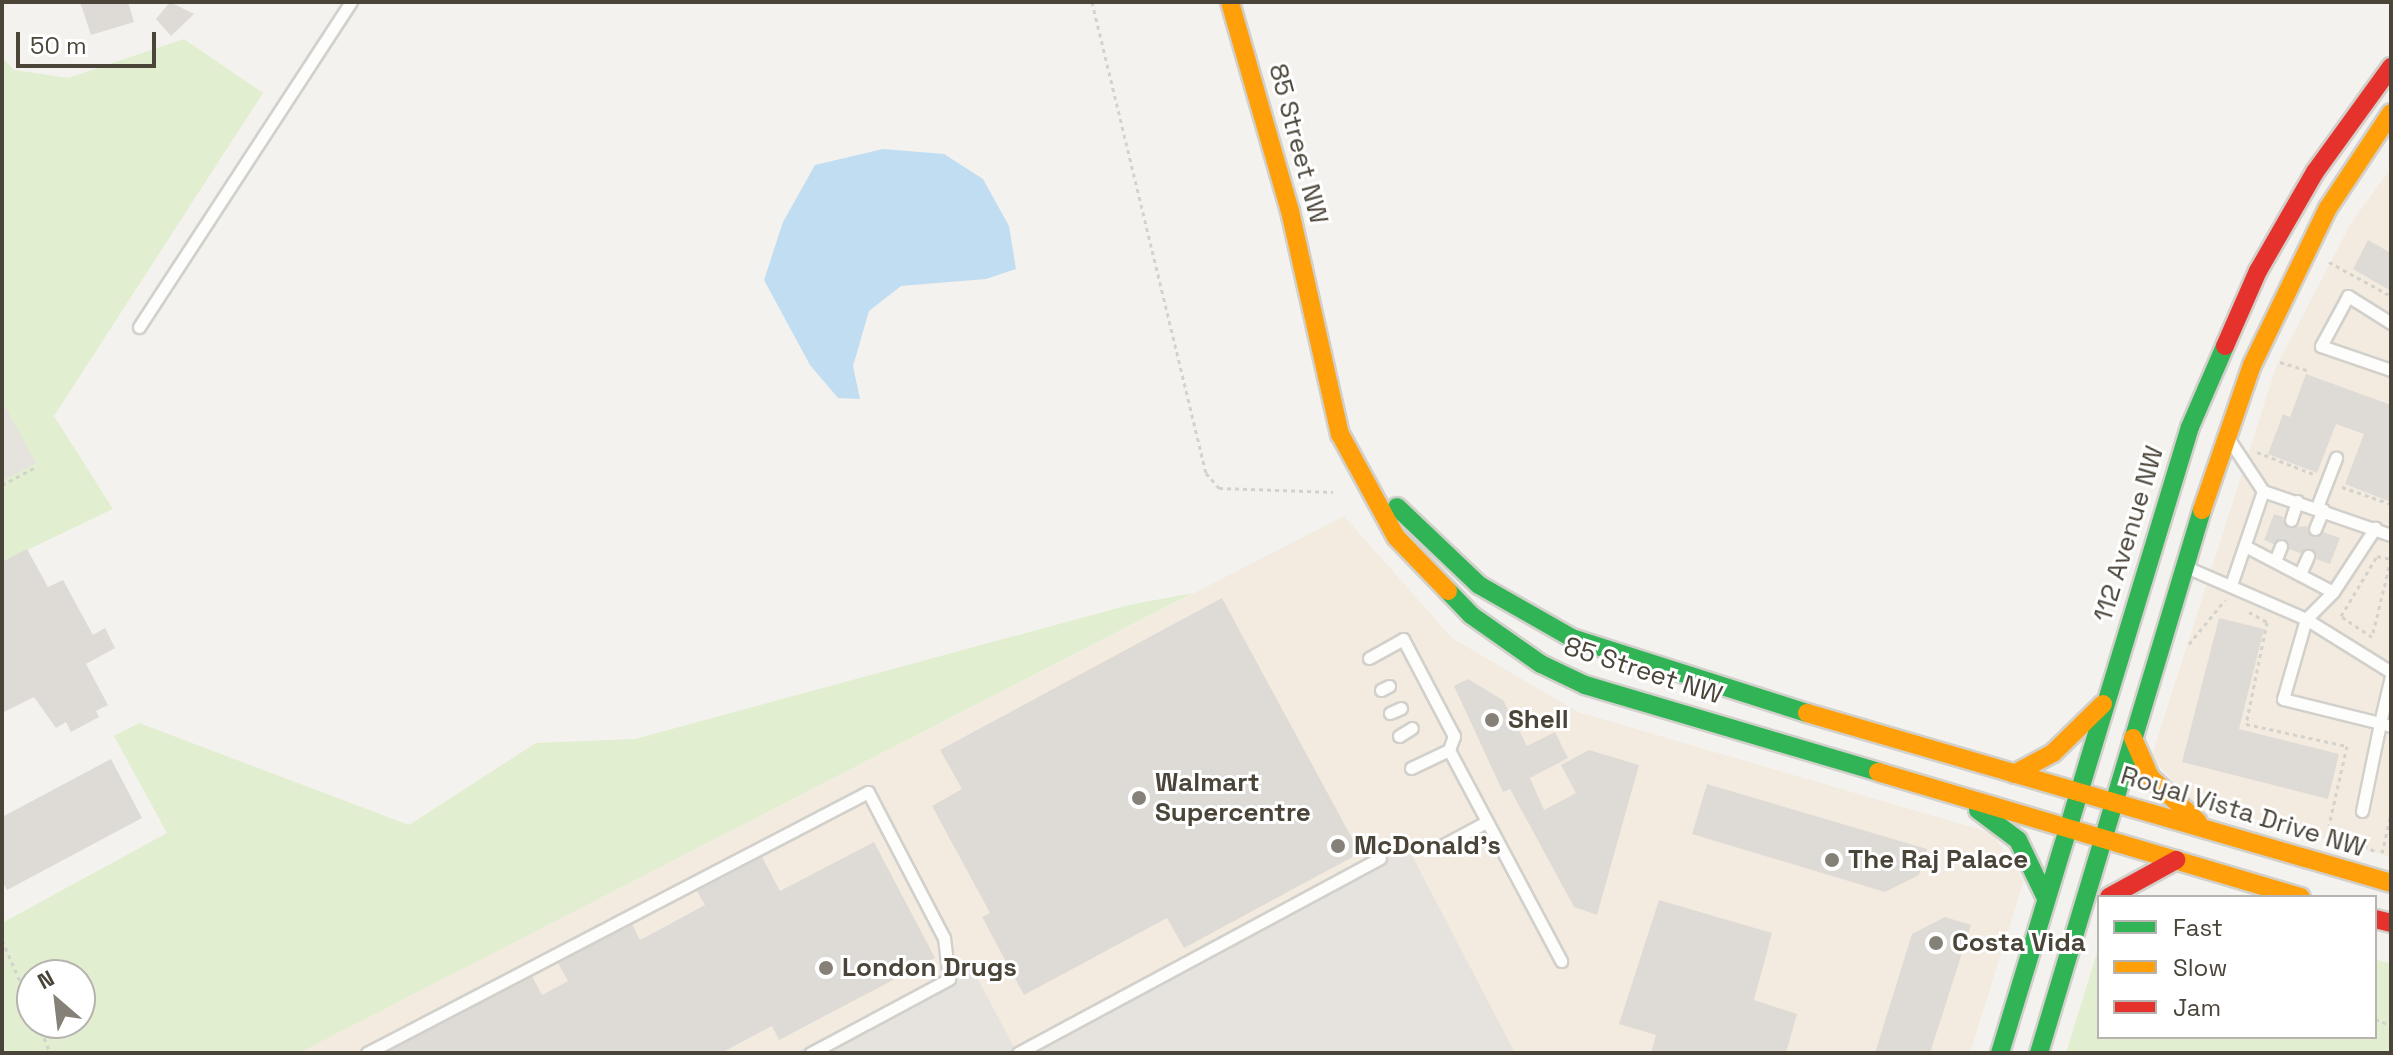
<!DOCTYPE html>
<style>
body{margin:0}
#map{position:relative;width:2393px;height:1055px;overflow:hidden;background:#f4f2ee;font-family:"Space Grotesk",sans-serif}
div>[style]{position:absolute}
.commercial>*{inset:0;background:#f3ebdf}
.green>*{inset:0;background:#e1eecf}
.parking>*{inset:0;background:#e6e3df}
.water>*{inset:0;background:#c0ddf1}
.building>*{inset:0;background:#dedbd6}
.path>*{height:3px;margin-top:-1.5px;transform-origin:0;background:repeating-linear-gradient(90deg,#d3d2cc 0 4px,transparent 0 8px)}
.roads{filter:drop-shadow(2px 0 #d2d0cb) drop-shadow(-2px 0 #d2d0cb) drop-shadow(0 2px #d2d0cb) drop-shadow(0 -2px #d2d0cb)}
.lane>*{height:11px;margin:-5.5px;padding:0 5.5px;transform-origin:5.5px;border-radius:5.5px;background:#fdfdfc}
.fast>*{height:18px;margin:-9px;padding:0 9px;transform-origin:9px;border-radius:9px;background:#30b455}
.slow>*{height:18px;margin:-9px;padding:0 9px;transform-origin:9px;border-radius:9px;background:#ff9f0a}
.jam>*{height:18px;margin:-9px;padding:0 9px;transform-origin:9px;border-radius:9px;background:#e5322d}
.dots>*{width:22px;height:22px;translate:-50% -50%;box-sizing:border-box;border:4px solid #fff;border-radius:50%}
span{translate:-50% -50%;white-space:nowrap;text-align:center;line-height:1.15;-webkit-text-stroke:6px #fff;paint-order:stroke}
.street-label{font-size:26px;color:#4b4439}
.poi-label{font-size:26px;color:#4b4439;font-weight:700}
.left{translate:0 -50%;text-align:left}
.frame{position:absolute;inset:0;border:4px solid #4b4439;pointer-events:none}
.legend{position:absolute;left:2097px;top:895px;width:280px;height:144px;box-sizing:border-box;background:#fff;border:2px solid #b7b4b0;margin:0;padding:10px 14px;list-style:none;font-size:24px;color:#4b4439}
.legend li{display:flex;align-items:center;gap:16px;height:40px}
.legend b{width:40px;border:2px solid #b7b4b0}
.north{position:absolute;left:16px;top:959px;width:80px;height:80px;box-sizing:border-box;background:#fff;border:2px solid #b7b4b0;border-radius:50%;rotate:332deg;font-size:22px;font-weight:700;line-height:32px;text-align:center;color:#4b4439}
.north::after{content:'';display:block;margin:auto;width:28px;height:36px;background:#868178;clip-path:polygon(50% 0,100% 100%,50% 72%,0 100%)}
.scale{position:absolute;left:16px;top:32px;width:140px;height:36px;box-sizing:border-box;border:4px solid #4b4439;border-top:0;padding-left:10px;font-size:24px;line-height:28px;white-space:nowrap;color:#4b4439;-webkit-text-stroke:6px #fff;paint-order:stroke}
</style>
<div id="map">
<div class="commercial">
<div style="clip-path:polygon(2391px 168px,2391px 857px,2193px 802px,2151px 758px,2276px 367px,2351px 223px)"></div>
<div style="clip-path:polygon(1344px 516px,1452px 638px,1578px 712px,1992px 833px,2024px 880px,1970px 1053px,299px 1053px)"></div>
</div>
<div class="green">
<div style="clip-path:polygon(184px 39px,263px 93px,54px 416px,113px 509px,2px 562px,2px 57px,14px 70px,68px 78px)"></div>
<div style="clip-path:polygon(evenodd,1193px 593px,299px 1053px,2px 1053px,2px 923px,167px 833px,114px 736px,139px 723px,409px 825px,536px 743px,635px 739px,1129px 605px,1193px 593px,32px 975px,80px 975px,80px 1023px,32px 1023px,32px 975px)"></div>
<div style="clip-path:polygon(2099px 946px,2099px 1037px,2375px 1037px,2375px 959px,2391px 964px,2391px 1053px,2066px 1053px)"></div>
</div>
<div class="parking">
<div style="clip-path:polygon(2px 401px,36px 463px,2px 481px)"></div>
<div style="clip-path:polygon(1407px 846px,1515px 1053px,1018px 1053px,1247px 930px)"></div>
<div style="clip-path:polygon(969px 962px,1017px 1053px,795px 1053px)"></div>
</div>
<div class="water">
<div style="clip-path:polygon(883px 149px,944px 154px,983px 179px,1009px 226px,1016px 269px,986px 279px,901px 286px,869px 311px,853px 366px,860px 399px,838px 398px,810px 365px,764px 280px,783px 222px,815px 165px)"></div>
</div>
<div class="building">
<div style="clip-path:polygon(80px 2px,128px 2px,134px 22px,91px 35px)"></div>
<div style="clip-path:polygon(170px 2px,194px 14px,171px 36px,156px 19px)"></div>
<div style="clip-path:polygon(2368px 240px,2391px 253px,2391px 291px,2353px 269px)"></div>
<div style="clip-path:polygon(2306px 374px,2391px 405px,2391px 502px,2345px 484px,2364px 434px,2336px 424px,2317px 473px,2268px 454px,2283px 414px,2290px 417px)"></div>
<div style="clip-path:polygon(2274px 514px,2283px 517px,2288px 528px,2307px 526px,2312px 537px,2323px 532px,2340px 538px,2330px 564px,2316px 559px,2311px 548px,2300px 553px,2289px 549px,2283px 538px,2273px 544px,2264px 540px)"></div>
<div style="clip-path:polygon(27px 549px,48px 587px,63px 580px,93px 635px,105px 628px,115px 648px,86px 664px,108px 705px,96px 711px,99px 717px,71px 732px,66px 722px,56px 728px,34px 697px,2px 713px,2px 562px)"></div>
<div style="clip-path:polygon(1222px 598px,1360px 853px,1184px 948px,1167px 918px,1024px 995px,982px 917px,990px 913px,932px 806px,962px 789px,940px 750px)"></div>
<div style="clip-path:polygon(2219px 618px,2264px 629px,2239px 729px,2339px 754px,2328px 799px,2182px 762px)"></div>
<div style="clip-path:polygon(1468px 679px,1503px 700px,1527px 746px,1555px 732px,1568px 758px,1530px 778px,1544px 810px,1576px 793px,1561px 765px,1589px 750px,1639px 765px,1597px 915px,1574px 907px,1510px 789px,1503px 792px,1454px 686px)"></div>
<div style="clip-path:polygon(111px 759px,142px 818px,7px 890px,2px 881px,2px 817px)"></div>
<div style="clip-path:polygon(1707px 784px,1927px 849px,1919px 875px,1885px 892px,1692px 834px)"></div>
<div style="clip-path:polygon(874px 842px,935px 958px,779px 1040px,772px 1026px,721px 1053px,385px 1053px,532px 976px,542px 995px,568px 981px,558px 963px,632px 924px,640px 940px,705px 905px,697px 891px,762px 857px,780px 891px)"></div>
<div style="clip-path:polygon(1659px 900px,1772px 933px,1754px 1000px,1797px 1014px,1786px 1053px,1651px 1053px,1656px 1035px,1619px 1024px)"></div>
<div style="clip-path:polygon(1945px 917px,1971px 925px,1930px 1053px,1875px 1053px,1912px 934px)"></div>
</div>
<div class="path">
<div style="left:1092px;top:2px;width:485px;rotate:76.4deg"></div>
<div style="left:1206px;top:473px;width:20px;rotate:49deg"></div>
<div style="left:1219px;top:488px;width:114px;rotate:2deg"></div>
<div style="left:2329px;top:262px;width:71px;rotate:28.7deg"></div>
<div style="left:2280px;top:362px;width:28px;rotate:17deg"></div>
<div style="left:2257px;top:452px;width:60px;rotate:21.4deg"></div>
<div style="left:2px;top:485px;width:36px;rotate:-28deg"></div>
<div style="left:2342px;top:487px;width:52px;rotate:19.1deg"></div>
<div style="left:2377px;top:556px;width:14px;rotate:12deg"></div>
<div style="left:2391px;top:559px;width:80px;rotate:103.7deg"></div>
<div style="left:2372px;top:637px;width:37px;rotate:-146deg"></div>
<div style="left:2341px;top:616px;width:70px;rotate:-59deg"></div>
<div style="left:2249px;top:612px;width:21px;rotate:29deg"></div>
<div style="left:2267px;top:622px;width:104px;rotate:101.6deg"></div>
<div style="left:2246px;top:724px;width:103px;rotate:12.3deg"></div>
<div style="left:2347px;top:746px;width:81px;rotate:102.8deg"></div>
<div style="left:2329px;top:825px;width:54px;rotate:29.9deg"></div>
<div style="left:2189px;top:644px;width:57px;rotate:-50.7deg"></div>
<div style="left:2382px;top:853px;width:40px;rotate:-77deg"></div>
<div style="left:2px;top:940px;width:75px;rotate:66.5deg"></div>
<div style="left:2375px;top:1019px;width:17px;rotate:21deg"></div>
<div style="left:38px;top:1023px;width:32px;rotate:68deg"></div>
</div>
<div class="roads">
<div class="lane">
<div style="left:2391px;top:323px;width:51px;rotate:-147.9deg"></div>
<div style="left:2348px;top:296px;width:57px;rotate:118.4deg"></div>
<div style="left:2321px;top:346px;width:74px;rotate:18.9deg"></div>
<div style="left:139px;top:327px;width:388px;rotate:-56.9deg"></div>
<div style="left:2230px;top:441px;width:60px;rotate:56.6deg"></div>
<div style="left:2263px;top:491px;width:135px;rotate:19deg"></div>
<div style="left:2317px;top:507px;width:53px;rotate:-68.8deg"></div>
<div style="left:2291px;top:520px;width:20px;rotate:-72deg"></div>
<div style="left:2315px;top:529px;width:21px;rotate:-67deg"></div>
<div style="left:2245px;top:546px;width:99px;rotate:27.6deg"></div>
<div style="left:2275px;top:561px;width:16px;rotate:-68deg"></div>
<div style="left:2186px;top:567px;width:131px;rotate:23.4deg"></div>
<div style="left:2306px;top:619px;width:38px;rotate:-45deg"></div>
<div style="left:2333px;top:592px;width:77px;rotate:-56.7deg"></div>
<div style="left:2300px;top:574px;width:20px;rotate:-66deg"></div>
<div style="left:2231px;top:585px;width:99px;rotate:-71.2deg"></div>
<div style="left:1369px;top:658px;width:39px;rotate:-29deg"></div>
<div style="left:1403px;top:639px;width:110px;rotate:62.3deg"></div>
<div style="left:1454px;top:736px;width:15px;rotate:110deg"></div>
<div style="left:2391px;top:672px;width:100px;rotate:-148.1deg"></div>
<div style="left:2306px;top:619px;width:83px;rotate:106deg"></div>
<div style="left:2283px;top:699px;width:100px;rotate:13.9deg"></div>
<div style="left:2380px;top:723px;width:48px;rotate:-76.8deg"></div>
<div style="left:1381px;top:690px;width:9px;rotate:-27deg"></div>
<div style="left:1390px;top:713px;width:12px;rotate:-24deg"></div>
<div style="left:1399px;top:736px;width:15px;rotate:-32deg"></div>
<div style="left:1411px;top:768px;width:42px;rotate:-25.3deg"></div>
<div style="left:1449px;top:750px;width:239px;rotate:62deg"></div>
<div style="left:2362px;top:811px;width:90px;rotate:-78.4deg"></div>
<div style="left:2380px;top:723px;width:11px;rotate:15deg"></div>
<div style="left:1445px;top:844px;width:47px;rotate:-28.2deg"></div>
<div style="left:367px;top:1053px;width:565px;rotate:-27.52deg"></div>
<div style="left:868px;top:792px;width:165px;rotate:62.5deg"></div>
<div style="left:944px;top:938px;width:41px;rotate:83deg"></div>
<div style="left:949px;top:979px;width:157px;rotate:151.8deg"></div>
<div style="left:1018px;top:1053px;width:411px;rotate:-28.3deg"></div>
</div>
<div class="fast">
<div style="left:1397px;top:507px;width:113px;rotate:43.6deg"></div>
<div style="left:1479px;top:585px;width:107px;rotate:29.7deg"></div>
<div style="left:1572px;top:638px;width:247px;rotate:17.7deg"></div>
<div style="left:1448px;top:591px;width:33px;rotate:46deg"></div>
<div style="left:1471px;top:615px;width:85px;rotate:35deg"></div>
<div style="left:1541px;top:664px;width:49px;rotate:25.5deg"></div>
<div style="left:1585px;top:685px;width:306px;rotate:16.5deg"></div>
<div style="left:1978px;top:810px;width:50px;rotate:36.9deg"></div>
<div style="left:2018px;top:840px;width:62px;rotate:64.3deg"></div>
<div style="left:2000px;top:1053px;width:654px;rotate:-73.12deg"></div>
<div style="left:2190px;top:427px;width:88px;rotate:-66.6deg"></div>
<div style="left:2039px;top:1053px;width:567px;rotate:-73.29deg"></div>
</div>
<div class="slow">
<div style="left:1230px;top:2px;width:217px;rotate:74deg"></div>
<div style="left:1290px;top:211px;width:229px;rotate:77.4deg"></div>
<div style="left:1340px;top:434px;width:117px;rotate:61.5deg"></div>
<div style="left:1396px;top:537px;width:75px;rotate:46.1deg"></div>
<div style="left:2202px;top:510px;width:153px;rotate:-71deg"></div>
<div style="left:2252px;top:365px;width:174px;rotate:-64.2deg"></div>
<div style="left:2328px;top:208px;width:114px;rotate:-56.4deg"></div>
<div style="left:1807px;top:713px;width:608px;rotate:16.23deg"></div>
<div style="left:2133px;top:738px;width:43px;rotate:66.4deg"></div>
<div style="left:2150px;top:777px;width:66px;rotate:43.2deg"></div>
<div style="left:1878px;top:772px;width:441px;rotate:16.5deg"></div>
<div style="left:2014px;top:774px;width:44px;rotate:-28.3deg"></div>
<div style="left:2053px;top:753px;width:70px;rotate:-44.4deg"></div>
</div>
<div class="jam">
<div style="left:2225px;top:346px;width:82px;rotate:-66.3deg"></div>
<div style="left:2258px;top:271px;width:114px;rotate:-60.1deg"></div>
<div style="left:2315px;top:172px;width:130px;rotate:-54.1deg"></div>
<div style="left:2109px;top:897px;width:77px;rotate:-28.9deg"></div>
<div style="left:2375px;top:919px;width:16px;rotate:14deg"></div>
</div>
</div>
<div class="dots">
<div style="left:1492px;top:720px;background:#868178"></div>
<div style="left:1139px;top:798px;background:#868178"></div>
<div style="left:1338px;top:846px;background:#868178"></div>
<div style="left:1832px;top:860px;background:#868178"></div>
<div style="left:1936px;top:943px;background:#868178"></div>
<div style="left:826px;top:968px;background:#868178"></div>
</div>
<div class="street-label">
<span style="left:1298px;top:144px;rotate:75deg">85 Street NW</span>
<span style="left:2129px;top:534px;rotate:-73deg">112 Avenue NW</span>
<span style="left:1643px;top:671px;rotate:18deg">85 Street NW</span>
<span style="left:2243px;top:812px;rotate:17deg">Royal Vista Drive NW</span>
</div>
<div class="poi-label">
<span class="left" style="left:1508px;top:720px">Shell</span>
<span class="left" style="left:1155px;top:798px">Walmart<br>Supercentre</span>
<span class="left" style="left:1354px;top:846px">McDonald's</span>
<span class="left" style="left:1848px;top:860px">The Raj Palace</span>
<span class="left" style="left:1952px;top:943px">Costa Vida</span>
<span class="left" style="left:842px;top:968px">London Drugs</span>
</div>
<div class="frame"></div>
<ul class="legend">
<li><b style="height:10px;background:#30b455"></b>Fast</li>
<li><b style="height:10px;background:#ff9f0a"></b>Slow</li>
<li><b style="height:10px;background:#e5322d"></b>Jam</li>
</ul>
<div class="north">N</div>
<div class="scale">50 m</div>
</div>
